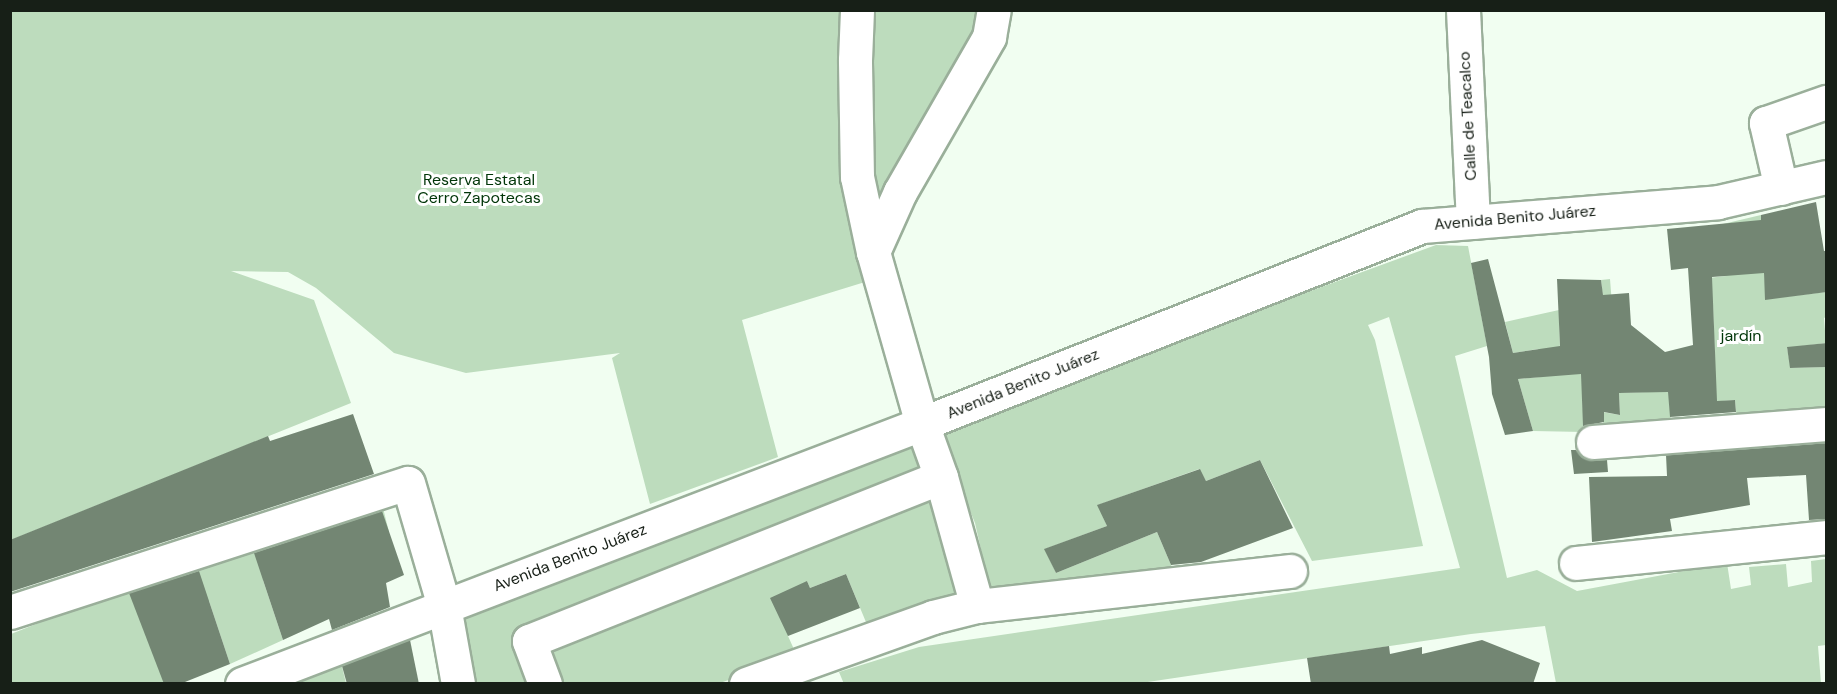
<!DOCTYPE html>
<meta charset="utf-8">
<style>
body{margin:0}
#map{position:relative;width:1837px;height:694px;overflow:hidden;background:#f1fef1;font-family:"DM Sans",sans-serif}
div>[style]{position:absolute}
.green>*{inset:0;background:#bddcbd}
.building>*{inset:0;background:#738673}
.roads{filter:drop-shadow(2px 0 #9aaf9a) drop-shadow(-2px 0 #9aaf9a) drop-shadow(0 2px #9aaf9a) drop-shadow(0 -2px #9aaf9a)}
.minor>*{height:33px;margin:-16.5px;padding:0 16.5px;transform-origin:16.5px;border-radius:16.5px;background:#fff}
span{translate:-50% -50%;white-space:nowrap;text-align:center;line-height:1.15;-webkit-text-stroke:6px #fff;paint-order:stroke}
.street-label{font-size:16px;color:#171f17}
.park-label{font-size:16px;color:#003508}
.frame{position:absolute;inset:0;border:12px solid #171f17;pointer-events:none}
</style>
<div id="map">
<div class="green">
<div style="clip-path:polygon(11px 11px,981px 11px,982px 45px,865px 282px,742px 320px,778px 457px,650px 504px,612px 358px,620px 353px,466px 373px,394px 353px,316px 288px,288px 272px,231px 271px,314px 300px,351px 403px,11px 540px)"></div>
<div style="clip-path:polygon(1761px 215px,1766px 299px,1826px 292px,1826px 317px,1824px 318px,1826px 343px,1787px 348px,1791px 368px,1826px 367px,1826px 419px,1737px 421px,1735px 400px,1708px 402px,1715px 366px,1713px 305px,1708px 278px,1726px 276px,1723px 224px)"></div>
<div style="clip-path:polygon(1436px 245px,1468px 246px,1487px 346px,1455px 356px,1507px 578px,1537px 570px,1577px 591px,1727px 563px,1731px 589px,1751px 585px,1749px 567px,1786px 564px,1788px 587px,1812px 582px,1811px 561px,1826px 559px,1826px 645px,1818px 646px,1821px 683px,1556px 683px,1545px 626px,1471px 634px,1141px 683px,844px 684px,839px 672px,919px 647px,1460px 568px,1389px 317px,1368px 325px,1375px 340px,1423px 546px,1312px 561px,1260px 460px,1206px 481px,1199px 469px,1098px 505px,1107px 526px,1045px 549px,1056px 573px,1157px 532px,1174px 572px,991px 594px,975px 523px,936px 428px)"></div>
<div style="clip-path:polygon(1610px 279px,1619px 393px,1649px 392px,1667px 372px,1671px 422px,1604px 430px,1602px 412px,1620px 415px,1619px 393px,1582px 390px,1584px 432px,1533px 431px,1518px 379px,1540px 377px,1538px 349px,1513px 353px,1505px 322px,1559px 310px,1560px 350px,1606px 326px,1601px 280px)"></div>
<div style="clip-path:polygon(916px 426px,933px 474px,513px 646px,527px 683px,466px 683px,451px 610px)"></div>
<div style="clip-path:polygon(935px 496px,966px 597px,868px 627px,846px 574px,810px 588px,807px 581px,788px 636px,797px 656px,720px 683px,562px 683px,549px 648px)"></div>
<div style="clip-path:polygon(381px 500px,389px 532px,263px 580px,283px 640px,230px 664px,209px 601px,164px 683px,11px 684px,11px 634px,127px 588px)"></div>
<div style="clip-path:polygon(340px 659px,346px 683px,281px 684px)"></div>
</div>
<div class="building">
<div style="clip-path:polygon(1816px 202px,1824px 251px,1827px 251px,1827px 292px,1765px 300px,1764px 273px,1712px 277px,1717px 401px,1735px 400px,1736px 412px,1670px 417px,1668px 392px,1619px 393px,1620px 415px,1604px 412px,1604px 422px,1583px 426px,1581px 374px,1518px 379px,1533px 431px,1505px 435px,1492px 394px,1489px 357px,1471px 263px,1488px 259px,1513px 353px,1560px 346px,1557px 279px,1601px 280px,1603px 295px,1629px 293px,1631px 325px,1665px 352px,1693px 345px,1688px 268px,1671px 270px,1667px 229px,1761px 220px,1761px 215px)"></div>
<div style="clip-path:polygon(1827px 343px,1827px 367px,1790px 368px,1787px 347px)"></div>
<div style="clip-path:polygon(353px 414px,374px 474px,10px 592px,10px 540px,268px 436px,270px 441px)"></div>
<div style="clip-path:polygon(1827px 443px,1827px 519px,1809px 520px,1806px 475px,1747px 478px,1750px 505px,1670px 519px,1672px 531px,1592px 542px,1589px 477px,1667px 476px,1666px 455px)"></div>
<div style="clip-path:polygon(1571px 450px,1576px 450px,1585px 459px,1607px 460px,1608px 472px,1574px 474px)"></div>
<div style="clip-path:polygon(1260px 460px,1293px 528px,1201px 562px,1171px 565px,1157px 532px,1056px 573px,1044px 549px,1107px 526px,1097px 505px,1200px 469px,1206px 481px)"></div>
<div style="clip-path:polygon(382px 511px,404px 575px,386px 583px,390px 607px,332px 630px,329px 619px,283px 640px,254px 553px)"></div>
<div style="clip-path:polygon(199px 571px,230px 664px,180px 684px,164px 684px,129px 593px)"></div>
<div style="clip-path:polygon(846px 574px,860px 608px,788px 636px,770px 598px,807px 581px,810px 588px)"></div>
<div style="clip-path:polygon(410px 640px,419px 684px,347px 684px,342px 666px)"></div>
<div style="clip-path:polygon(1482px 640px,1540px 663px,1533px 684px,1311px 684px,1307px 658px,1389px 646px,1390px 654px,1422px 647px,1422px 654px)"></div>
</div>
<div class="roads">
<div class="minor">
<div style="left:1463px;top:10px;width:212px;rotate:87.3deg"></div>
<div style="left:1781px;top:188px;width:67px;rotate:-103deg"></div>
<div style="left:1766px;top:123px;width:64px;rotate:-19.3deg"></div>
<div style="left:873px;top:252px;width:66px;rotate:-65.8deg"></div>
<div style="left:900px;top:192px;width:179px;rotate:-60.1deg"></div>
<div style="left:989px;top:37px;width:27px;rotate:-80deg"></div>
<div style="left:1593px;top:442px;width:234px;rotate:-4.4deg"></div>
<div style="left:1576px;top:563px;width:251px;rotate:-5.9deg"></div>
<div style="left:977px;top:606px;width:315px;rotate:-6.4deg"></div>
<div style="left:10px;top:612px;width:418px;rotate:-18deg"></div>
<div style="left:408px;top:483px;width:128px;rotate:73.7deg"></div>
<div style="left:444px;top:606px;width:79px;rotate:79.8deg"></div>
<div style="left:242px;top:684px;width:722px;rotate:-20.95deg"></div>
<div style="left:916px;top:426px;width:544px;rotate:-21.57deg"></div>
<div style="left:1422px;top:226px;width:297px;rotate:-4.6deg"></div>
<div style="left:1718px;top:202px;width:111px;rotate:-13deg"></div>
<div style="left:545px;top:684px;width:46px;rotate:-110.4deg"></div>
<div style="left:529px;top:641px;width:443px;rotate:-21.7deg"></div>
<div style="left:746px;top:684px;width:199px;rotate:-19.7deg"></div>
<div style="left:933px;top:617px;width:45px;rotate:-14deg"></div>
<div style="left:977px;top:606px;width:134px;rotate:-105.6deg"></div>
<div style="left:941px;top:477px;width:56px;rotate:-109.7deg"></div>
<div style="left:922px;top:424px;width:179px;rotate:-105.9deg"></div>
<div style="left:873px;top:252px;width:77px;rotate:-102deg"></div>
<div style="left:857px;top:177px;width:117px;rotate:-91deg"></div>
<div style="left:855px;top:60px;width:50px;rotate:-87.7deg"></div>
</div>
</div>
<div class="street-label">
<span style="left:1468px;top:116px;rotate:-93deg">Calle de Teacalco</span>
<span style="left:1515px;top:218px;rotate:-5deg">Avenida Benito Juárez</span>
<span style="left:1023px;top:384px;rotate:-22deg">Avenida Benito Juárez</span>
<span style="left:570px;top:558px;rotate:-21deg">Avenida Benito Juárez</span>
</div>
<div class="park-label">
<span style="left:479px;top:189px">Reserva Estatal<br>Cerro Zapotecas</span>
<span style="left:1741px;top:336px">jardín</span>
</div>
<div class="frame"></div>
</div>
